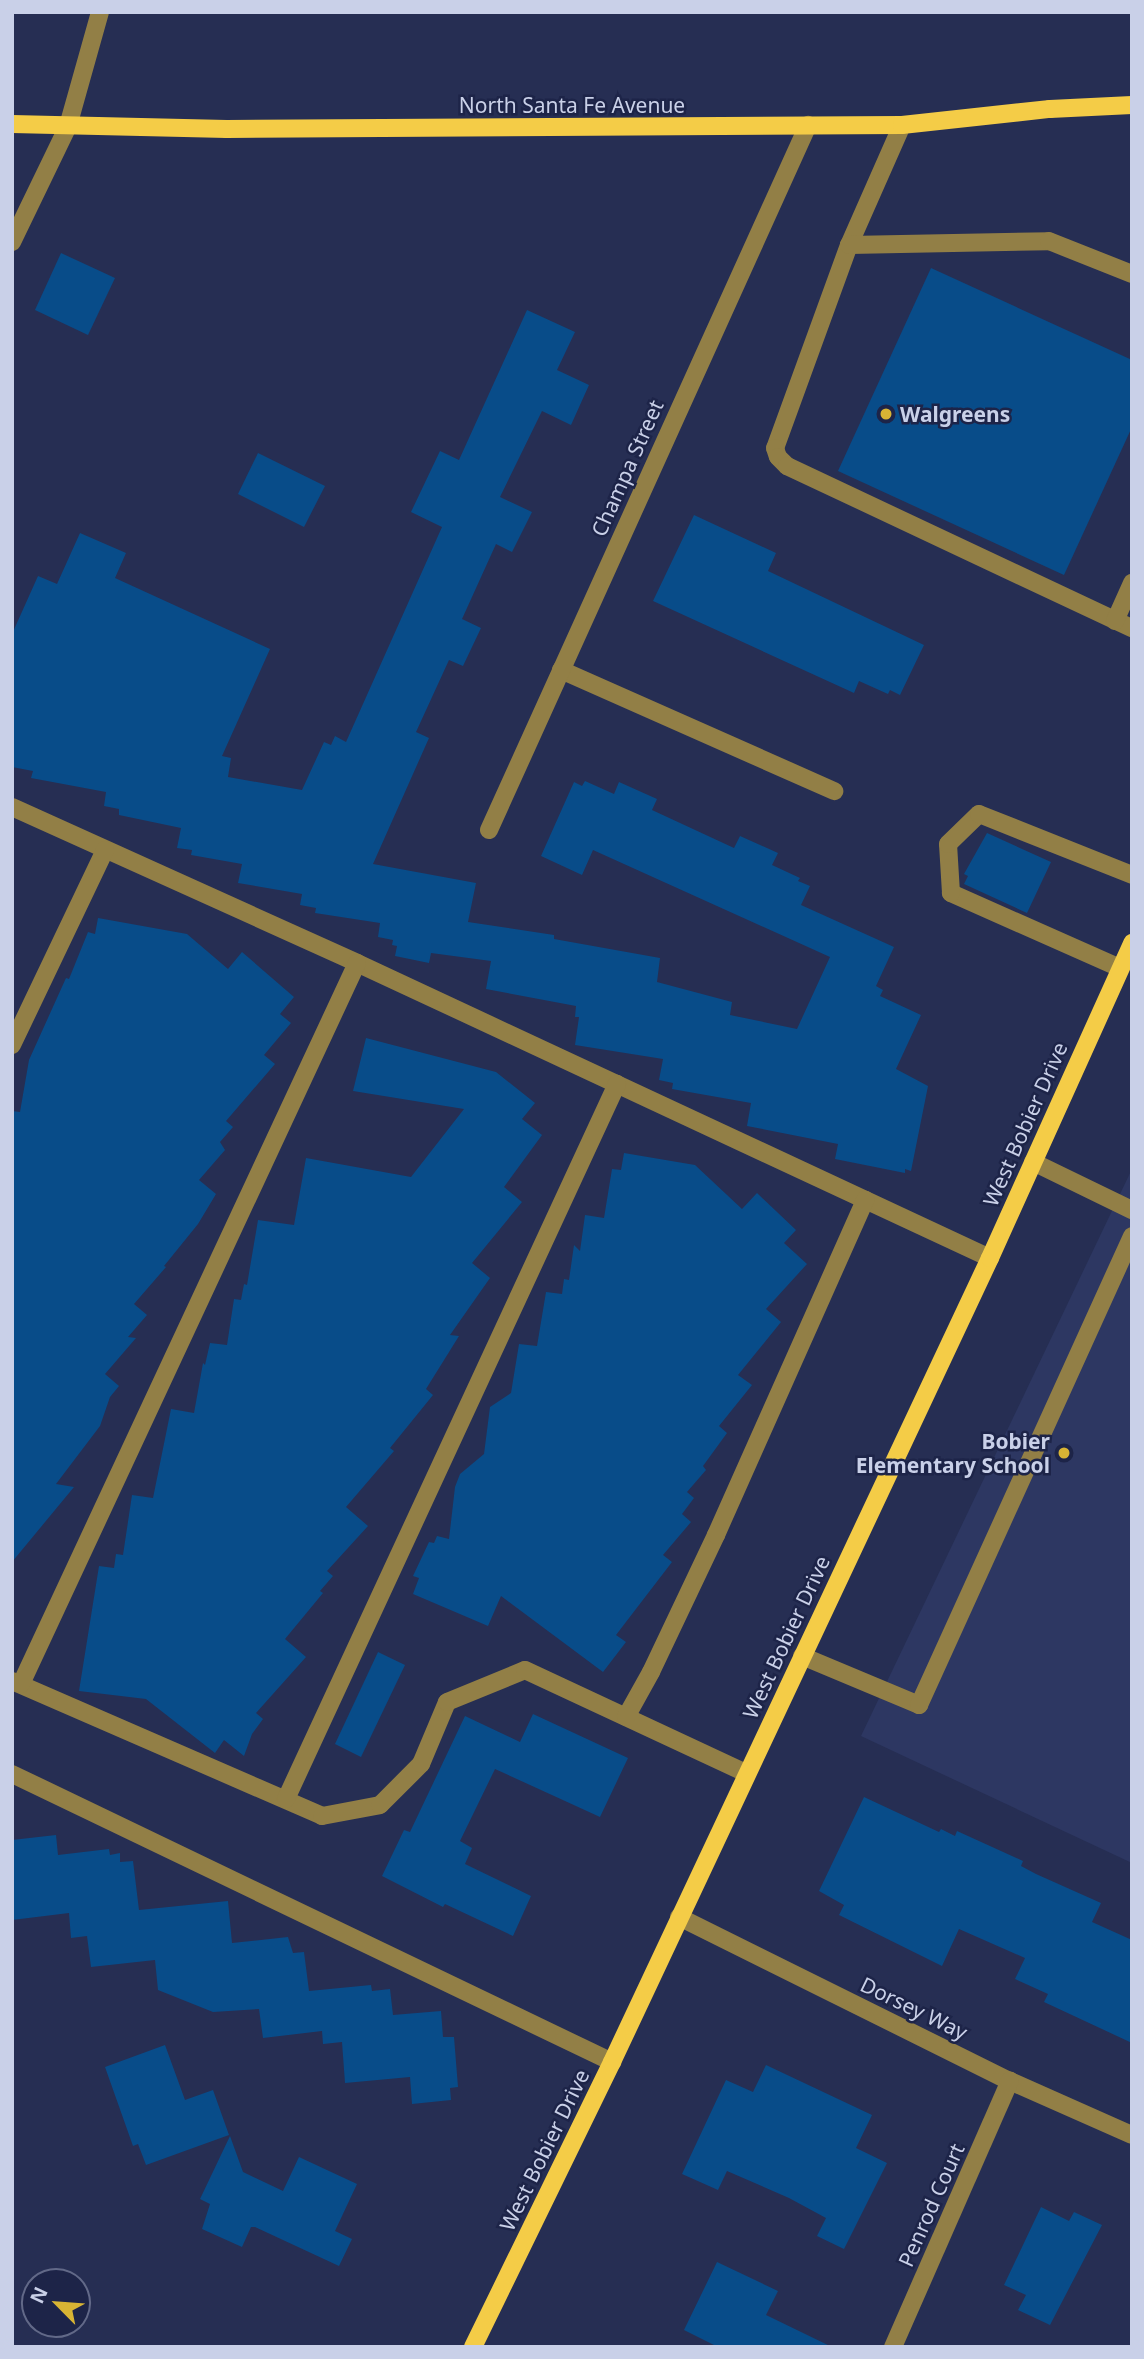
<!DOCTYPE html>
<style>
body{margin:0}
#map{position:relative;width:1144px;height:2359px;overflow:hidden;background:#262e53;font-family:"Noto Sans",sans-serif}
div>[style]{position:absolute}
.built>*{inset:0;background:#2d3762}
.building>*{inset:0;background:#084c89}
.minor>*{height:18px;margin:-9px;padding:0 9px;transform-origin:9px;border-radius:9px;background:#927f46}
.major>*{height:18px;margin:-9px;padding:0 9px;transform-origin:9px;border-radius:9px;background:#f4cc47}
.dots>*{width:19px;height:19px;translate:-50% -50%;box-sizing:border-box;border:4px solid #1d2448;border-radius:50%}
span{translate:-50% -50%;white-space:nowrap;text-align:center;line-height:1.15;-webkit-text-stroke:5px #1d2448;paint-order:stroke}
.street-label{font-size:21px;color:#c9d0e8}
.poi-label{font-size:21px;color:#c9d0e8;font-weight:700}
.left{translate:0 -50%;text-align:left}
.right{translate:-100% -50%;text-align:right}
.frame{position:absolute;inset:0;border:14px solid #c9d0e8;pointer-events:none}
.north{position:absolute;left:21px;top:2268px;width:70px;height:70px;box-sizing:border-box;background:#1d2448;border:2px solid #626988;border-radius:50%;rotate:295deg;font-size:19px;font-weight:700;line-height:28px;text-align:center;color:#c9d0e8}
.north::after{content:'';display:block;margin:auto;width:24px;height:32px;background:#d8b434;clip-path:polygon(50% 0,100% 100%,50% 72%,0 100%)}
</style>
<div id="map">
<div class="built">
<div style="clip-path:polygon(1132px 1169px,1132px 1863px,861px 1736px)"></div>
</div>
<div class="building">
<div style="clip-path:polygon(61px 253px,115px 278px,88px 335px,35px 310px)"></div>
<div style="clip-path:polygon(931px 268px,1132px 360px,1132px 427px,1064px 575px,838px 471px)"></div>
<div style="clip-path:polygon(527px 310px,575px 332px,557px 370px,589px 385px,571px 425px,542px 411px,500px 497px,532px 512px,512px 552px,496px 544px,462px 619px,481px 628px,463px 666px,449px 660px,416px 732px,429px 738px,373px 864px,476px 883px,468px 922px,554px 935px,554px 939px,660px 958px,657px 982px,732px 1002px,730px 1015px,797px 1029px,830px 957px,593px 850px,582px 875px,541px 856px,574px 782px,582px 786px,585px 781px,614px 794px,619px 782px,657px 799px,652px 810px,734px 848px,740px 836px,778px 853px,772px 865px,800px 878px,798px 881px,810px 886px,801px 905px,894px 947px,876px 986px,883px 990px,880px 996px,921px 1015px,896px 1069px,928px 1086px,911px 1171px,905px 1169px,905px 1173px,835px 1159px,838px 1144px,747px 1126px,751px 1103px,672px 1089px,673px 1083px,659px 1080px,663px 1059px,575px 1045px,579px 1017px,575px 1017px,576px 1006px,486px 989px,491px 961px,431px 953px,429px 963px,395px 956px,397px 946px,392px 945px,393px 940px,378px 937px,380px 923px,315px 913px,316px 908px,300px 905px,302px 894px,238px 883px,242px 864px,191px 855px,192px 850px,177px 848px,181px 828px,119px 815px,119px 809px,104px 806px,106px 792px,31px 778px,33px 771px,12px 767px,12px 634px,38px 576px,57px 584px,80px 533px,126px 553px,115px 578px,270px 649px,222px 756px,231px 758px,228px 777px,302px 790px,324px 742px,331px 745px,335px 736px,346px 742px,442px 527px,411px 512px,440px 451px,459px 460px)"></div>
<div style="clip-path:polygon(258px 453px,325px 486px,304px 527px,238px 494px)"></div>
<div style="clip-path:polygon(694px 515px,776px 553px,768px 571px,924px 645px,900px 695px,890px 690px,888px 694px,859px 681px,854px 693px,653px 601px)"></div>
<div style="clip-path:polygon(987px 833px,1051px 862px,1027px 913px,964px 884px,968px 876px,964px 874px)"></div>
<div style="clip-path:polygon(98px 918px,187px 934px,228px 969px,242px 952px,294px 997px,280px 1014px,291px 1023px,264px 1055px,275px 1064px,226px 1121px,233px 1127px,220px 1142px,225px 1150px,199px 1180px,216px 1194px,198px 1224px,164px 1266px,166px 1267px,134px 1304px,147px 1315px,128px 1337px,136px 1338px,105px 1374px,119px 1386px,110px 1397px,100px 1426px,56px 1484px,74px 1487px,12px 1562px,12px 1111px,20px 1112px,29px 1060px,66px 978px,69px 979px,88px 932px,95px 934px)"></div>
<div style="clip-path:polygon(366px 1038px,496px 1072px,535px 1103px,522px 1119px,542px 1135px,504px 1187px,522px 1202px,472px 1263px,490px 1278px,450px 1335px,459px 1336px,426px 1389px,433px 1395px,390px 1448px,394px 1451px,346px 1507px,368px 1526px,327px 1571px,333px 1576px,320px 1591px,323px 1593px,285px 1639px,306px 1657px,256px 1713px,263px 1719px,252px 1734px,244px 1756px,224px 1740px,215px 1753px,146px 1699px,79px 1691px,99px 1566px,114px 1568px,116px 1554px,123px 1555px,132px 1495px,153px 1498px,171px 1409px,194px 1413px,203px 1363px,205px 1365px,210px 1343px,227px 1345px,234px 1299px,241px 1300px,244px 1284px,247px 1285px,258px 1220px,294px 1225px,306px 1158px,411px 1177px,464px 1109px,353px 1091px)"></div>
<div style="clip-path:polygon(624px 1153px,695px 1165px,742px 1209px,757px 1193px,796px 1230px,784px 1243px,807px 1264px,766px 1309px,781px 1322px,738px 1375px,752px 1385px,719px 1426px,727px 1433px,703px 1466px,706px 1470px,687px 1492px,694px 1498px,682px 1514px,691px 1522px,663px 1555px,672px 1562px,616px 1635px,626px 1642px,603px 1672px,501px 1596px,488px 1626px,413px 1594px,419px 1578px,413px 1576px,429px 1542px,434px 1543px,437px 1536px,449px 1539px,455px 1487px,460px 1474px,484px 1454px,490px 1407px,511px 1393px,519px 1344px,537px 1346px,546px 1292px,562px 1294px,564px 1279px,569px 1280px,574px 1245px,580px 1251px,585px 1215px,604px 1218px,612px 1169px,621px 1170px)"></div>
<div style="clip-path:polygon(378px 1652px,405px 1665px,361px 1757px,335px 1744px)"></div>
<div style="clip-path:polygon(533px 1714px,628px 1758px,600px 1817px,495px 1769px,460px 1841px,472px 1848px,465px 1864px,531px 1896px,513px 1936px,445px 1904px,443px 1907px,382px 1876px,404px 1830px,410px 1832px,465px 1716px,520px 1742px)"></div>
<div style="clip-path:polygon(864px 1797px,939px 1832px,941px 1829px,955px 1836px,957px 1831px,1023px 1861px,1021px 1866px,1036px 1874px,1101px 1903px,1092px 1922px,1132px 1940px,1132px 2043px,1044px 2002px,1048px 1994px,1015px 1979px,1025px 1958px,959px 1929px,942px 1966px,839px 1915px,844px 1905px,819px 1891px)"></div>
<div style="clip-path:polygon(56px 1835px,58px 1855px,109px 1849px,110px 1855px,120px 1853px,120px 1862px,133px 1861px,139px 1910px,228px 1901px,232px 1943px,288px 1937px,293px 1953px,304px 1952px,309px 1991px,371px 1985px,372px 1991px,390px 1989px,393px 2015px,441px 2011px,443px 2037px,454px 2037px,458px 2087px,450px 2088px,451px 2100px,412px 2104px,410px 2077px,345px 2083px,342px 2042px,323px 2044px,322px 2031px,263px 2038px,259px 2009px,213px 2012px,158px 1990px,155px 1960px,91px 1967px,87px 1936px,71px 1938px,69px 1913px,12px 1920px,12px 1840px)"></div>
<div style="clip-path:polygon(165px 2045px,185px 2100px,213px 2090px,229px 2135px,146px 2165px,138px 2144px,133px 2146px,105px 2067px)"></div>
<div style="clip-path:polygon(766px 2065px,872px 2115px,856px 2148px,887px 2163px,844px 2249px,817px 2236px,826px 2218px,789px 2198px,727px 2171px,718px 2190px,682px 2174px,726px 2080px,753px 2092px)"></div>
<div style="clip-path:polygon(230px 2136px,243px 2172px,283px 2191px,299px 2157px,357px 2184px,335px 2231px,352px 2239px,339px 2266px,255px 2227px,251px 2227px,242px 2247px,202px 2229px,210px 2204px,200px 2199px)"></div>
<div style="clip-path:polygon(1041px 2207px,1069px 2221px,1074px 2212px,1102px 2225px,1050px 2325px,1018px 2310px,1026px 2295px,1004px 2285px)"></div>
<div style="clip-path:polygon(717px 2262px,778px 2291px,766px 2315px,832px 2347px,718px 2347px,684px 2330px)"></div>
</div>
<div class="minor">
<div style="left:902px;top:125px;width:131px;rotate:113.8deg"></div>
<div style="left:849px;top:245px;width:216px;rotate:110deg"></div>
<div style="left:775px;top:448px;width:9px;rotate:72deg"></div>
<div style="left:778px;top:457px;width:13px;rotate:45deg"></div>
<div style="left:787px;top:466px;width:381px;rotate:25.2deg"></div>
<div style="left:12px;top:242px;width:129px;rotate:-64.2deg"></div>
<div style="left:68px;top:126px;width:118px;rotate:-74.3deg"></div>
<div style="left:849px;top:245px;width:200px;rotate:-1.1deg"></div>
<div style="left:1049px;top:241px;width:89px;rotate:21.7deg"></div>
<div style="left:1115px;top:621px;width:42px;rotate:-65.9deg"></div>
<div style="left:561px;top:670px;width:299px;rotate:23.9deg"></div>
<div style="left:12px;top:807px;width:379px;rotate:24.3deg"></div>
<div style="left:357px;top:963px;width:698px;rotate:24.99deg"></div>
<div style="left:489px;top:830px;width:774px;rotate:-65.65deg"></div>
<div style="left:1120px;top:968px;width:185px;rotate:-156.1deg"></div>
<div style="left:951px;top:893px;width:49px;rotate:-93.5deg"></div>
<div style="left:948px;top:844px;width:43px;rotate:-44.1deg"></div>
<div style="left:979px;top:814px;width:165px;rotate:21.7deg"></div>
<div style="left:12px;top:1045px;width:216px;rotate:-64.5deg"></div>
<div style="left:1033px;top:1162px;width:110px;rotate:25.9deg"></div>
<div style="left:802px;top:1656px;width:127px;rotate:22.7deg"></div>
<div style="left:919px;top:1705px;width:515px;rotate:-65.57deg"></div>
<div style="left:12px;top:1681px;width:338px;rotate:23.5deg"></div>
<div style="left:322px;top:1816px;width:59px;rotate:-10.7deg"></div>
<div style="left:380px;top:1805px;width:58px;rotate:-45deg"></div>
<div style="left:421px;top:1764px;width:67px;rotate:-67.2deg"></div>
<div style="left:447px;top:1702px;width:84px;rotate:-22.3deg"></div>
<div style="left:525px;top:1670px;width:244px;rotate:25deg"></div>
<div style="left:21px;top:1684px;width:795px;rotate:-65.01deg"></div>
<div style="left:626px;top:1717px;width:51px;rotate:-60.9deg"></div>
<div style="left:651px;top:1672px;width:152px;rotate:-64.6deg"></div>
<div style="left:716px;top:1535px;width:367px;rotate:-66deg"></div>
<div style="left:12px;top:1774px;width:666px;rotate:25.64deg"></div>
<div style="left:286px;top:1799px;width:788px;rotate:-65.16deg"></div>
<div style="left:679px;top:1917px;width:369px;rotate:26.4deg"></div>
<div style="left:1010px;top:2081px;width:133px;rotate:23.9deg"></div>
<div style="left:893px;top:2347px;width:291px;rotate:-66.3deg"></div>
</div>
<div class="major">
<div style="left:12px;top:124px;width:215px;rotate:1.3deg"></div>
<div style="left:227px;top:129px;width:675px;rotate:-0.34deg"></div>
<div style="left:902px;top:125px;width:149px;rotate:-6.2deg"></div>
<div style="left:1050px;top:109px;width:82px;rotate:-2.8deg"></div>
<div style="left:473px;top:2347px;width:317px;rotate:-64deg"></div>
<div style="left:612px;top:2062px;width:888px;rotate:-64.82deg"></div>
<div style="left:990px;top:1258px;width:346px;rotate:-65.7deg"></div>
</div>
<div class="dots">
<div style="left:886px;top:414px;background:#d8b434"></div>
<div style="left:1064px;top:1453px;background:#d8b434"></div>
</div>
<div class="street-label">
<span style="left:572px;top:105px">North Santa Fe Avenue</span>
<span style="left:627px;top:468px;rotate:-66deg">Champa Street</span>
<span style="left:1025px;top:1124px;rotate:-66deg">West Bobier Drive</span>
<span style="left:786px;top:1637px;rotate:-65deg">West Bobier Drive</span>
<span style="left:914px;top:2008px;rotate:26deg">Dorsey Way</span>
<span style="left:544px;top:2150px;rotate:-64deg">West Bobier Drive</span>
<span style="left:931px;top:2205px;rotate:-66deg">Penrod Court</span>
</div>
<div class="poi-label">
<span class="left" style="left:900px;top:414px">Walgreens</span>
<span class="right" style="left:1050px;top:1453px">Bobier<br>Elementary School</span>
</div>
<div class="frame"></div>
<div class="north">N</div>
</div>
